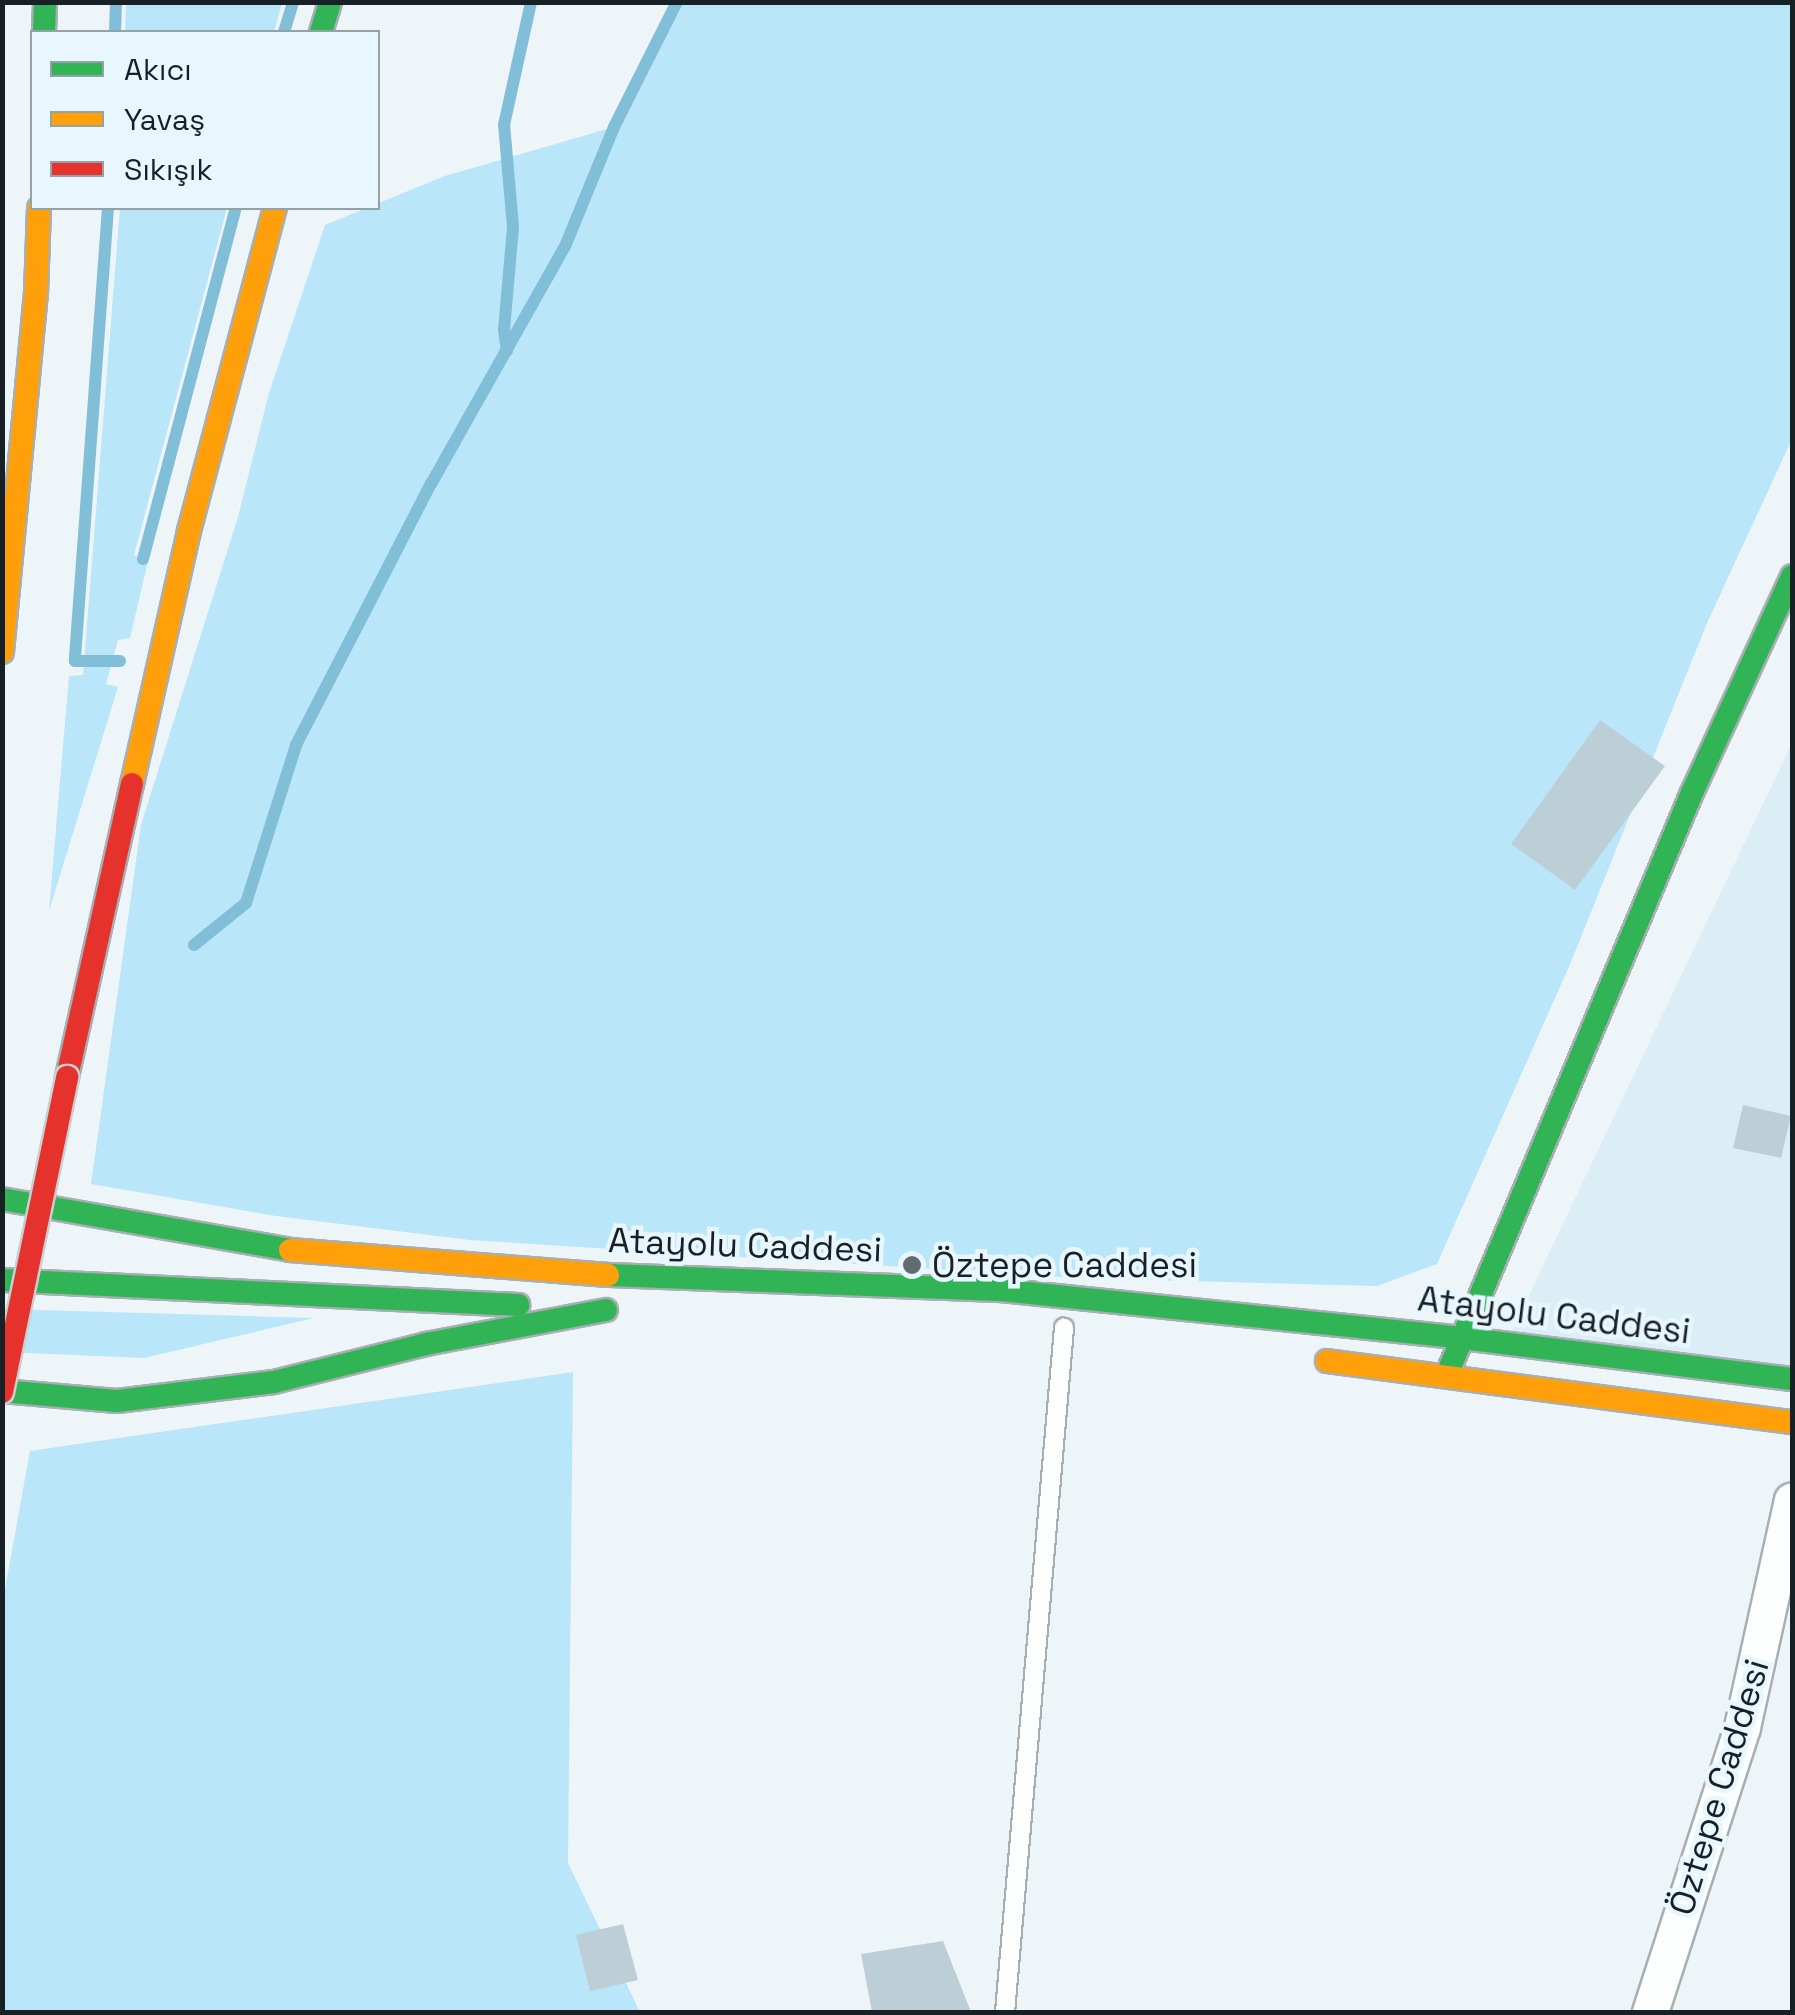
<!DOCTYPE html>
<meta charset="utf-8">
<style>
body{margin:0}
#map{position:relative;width:1795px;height:2015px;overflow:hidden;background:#edf5f9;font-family:"Space Grotesk",sans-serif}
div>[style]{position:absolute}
.built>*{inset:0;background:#dbeef6}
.green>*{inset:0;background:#b9e6f8}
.stream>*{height:12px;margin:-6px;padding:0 6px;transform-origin:6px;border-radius:6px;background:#81bed7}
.building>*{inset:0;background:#bccfd7}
.roads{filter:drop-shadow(2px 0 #a7afb3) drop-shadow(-2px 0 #a7afb3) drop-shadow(0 2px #a7afb3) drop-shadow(0 -2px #a7afb3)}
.lane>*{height:18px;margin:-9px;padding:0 9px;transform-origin:9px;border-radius:9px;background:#fcfefe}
.street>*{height:35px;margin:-17.5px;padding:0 17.5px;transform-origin:17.5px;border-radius:17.5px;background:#fcfefe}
.fast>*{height:22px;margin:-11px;padding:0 11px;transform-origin:11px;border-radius:11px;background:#30b455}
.slow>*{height:22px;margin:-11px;padding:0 11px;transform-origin:11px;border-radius:11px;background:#ff9f0a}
.jam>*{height:22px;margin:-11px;padding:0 11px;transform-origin:11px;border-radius:11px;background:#e5322d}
.bridges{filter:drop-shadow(2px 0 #cacfd1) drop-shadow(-2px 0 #cacfd1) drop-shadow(0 2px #cacfd1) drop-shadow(0 -2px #cacfd1)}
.jam-bridge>*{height:22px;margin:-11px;padding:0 11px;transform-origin:11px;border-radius:11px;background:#e5322d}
.dots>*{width:28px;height:28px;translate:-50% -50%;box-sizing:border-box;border:5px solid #e8f7fe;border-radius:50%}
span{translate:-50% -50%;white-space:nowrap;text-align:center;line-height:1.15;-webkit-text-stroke:9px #e8f7fe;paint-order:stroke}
.street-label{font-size:35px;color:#172125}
.poi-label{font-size:35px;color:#172125}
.left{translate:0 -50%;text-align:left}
.frame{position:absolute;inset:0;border:5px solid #172125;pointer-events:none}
.legend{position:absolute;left:30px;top:30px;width:350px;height:180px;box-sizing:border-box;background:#e8f7fe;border:2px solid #94a1a7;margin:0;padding:12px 18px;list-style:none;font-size:30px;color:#172125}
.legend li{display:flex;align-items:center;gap:20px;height:50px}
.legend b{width:50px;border:2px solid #94a1a7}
</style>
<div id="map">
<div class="built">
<div style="clip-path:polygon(1792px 743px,1792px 1380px,1508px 1339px)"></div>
</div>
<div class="green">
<div style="clip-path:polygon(126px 3px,126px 2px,282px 3px,274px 32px,125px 32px)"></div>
<div style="clip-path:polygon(677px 3px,1792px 3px,1792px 439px,1707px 623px,1571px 962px,1437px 1264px,1377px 1286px,1078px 1278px,470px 1240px,276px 1216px,91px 1184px,141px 825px,238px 517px,269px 393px,325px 225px,445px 176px,614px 127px)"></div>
<div style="clip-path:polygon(120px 208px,227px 208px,134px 555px,148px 561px,130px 638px,118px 640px,106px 684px,118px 687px,49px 911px,69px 676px,83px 675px)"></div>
<div style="clip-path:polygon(3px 1309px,314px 1318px,144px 1358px,3px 1352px)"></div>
<div style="clip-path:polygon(573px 1372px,568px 1863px,640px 2012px,3px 2012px,3px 1600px,30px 1451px)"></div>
</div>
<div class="stream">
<div style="left:115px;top:32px;width:30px;rotate:-88deg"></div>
<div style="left:284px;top:32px;width:31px;rotate:-73deg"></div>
<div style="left:108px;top:208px;width:454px;rotate:94.2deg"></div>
<div style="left:75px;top:661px;width:45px"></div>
<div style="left:507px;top:351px;width:21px;rotate:-98deg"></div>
<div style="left:504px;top:330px;width:103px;rotate:-85deg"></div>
<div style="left:513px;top:227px;width:102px;rotate:-95deg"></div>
<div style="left:504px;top:125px;width:126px;rotate:-77.6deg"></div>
<div style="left:143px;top:559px;width:363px;rotate:-75.2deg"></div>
<div style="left:194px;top:945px;width:67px;rotate:-38.9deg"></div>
<div style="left:246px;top:903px;width:166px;rotate:-72.4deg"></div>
<div style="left:296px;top:745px;width:294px;rotate:-62.7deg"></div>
<div style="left:431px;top:484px;width:275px;rotate:-60.6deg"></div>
<div style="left:566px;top:244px;width:126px;rotate:-67.7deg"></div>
<div style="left:614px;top:127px;width:140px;rotate:-63.3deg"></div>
</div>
<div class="building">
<div style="clip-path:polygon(1600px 720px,1665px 766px,1575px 890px,1511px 844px)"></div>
<div style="clip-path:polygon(1743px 1105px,1791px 1116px,1781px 1158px,1733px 1148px)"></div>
<div style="clip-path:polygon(623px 1924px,638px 1980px,590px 1991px,576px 1935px)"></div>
<div style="clip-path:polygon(943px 1941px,971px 2012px,872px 2012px,861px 1954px)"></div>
</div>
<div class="roads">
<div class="lane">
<div style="left:1005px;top:2012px;width:687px;rotate:-85.07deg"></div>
</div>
<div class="street">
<div style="left:1650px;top:2012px;width:299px;rotate:-72.1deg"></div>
<div style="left:1742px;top:1727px;width:232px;rotate:-77.6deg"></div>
</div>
<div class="fast">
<div style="left:44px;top:32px;width:30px;rotate:-88deg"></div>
<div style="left:321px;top:32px;width:31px;rotate:-73deg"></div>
<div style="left:2px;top:1199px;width:292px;rotate:10deg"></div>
<div style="left:608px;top:1275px;width:392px;rotate:2.2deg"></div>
<div style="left:1000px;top:1290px;width:464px;rotate:5.9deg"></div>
<div style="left:1462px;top:1338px;width:333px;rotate:7.1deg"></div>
<div style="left:2px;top:1280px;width:517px;rotate:2.77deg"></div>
<div style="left:1448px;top:1372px;width:626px;rotate:-67.16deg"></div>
<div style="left:1691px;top:795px;width:241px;rotate:-65.2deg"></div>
<div style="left:2px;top:1391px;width:115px;rotate:5deg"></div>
<div style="left:117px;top:1401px;width:158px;rotate:-6.9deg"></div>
<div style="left:274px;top:1382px;width:157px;rotate:-14deg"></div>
<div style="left:426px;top:1344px;width:183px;rotate:-10.7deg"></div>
</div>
<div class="slow">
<div style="left:2px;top:652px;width:360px;rotate:-84.6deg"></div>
<div style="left:36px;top:294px;width:86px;rotate:-88deg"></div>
<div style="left:132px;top:784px;width:259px;rotate:-77.3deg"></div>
<div style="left:189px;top:531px;width:334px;rotate:-75.1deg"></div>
<div style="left:290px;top:1250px;width:319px;rotate:4.5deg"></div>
<div style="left:1327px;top:1361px;width:469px;rotate:7.5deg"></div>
</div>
<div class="jam">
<div style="left:67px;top:1077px;width:300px;rotate:-77.5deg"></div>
</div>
</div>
<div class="bridges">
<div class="jam-bridge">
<div style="left:2px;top:1392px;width:322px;rotate:-78.3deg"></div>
</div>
</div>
<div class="dots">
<div style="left:912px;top:1265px;background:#626b6f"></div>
</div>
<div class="street-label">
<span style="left:745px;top:1245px;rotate:2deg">Atayolu Caddesi</span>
<span style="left:1554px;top:1315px;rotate:7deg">Atayolu Caddesi</span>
<span style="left:1719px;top:1787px;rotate:-73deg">Öztepe Caddesi</span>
</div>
<div class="poi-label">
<span class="left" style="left:932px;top:1265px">Öztepe Caddesi</span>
</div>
<div class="frame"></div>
<ul class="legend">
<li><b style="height:12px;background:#30b455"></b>Akıcı</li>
<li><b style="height:12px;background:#ff9f0a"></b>Yavaş</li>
<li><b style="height:12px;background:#e5322d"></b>Sıkışık</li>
</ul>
</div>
